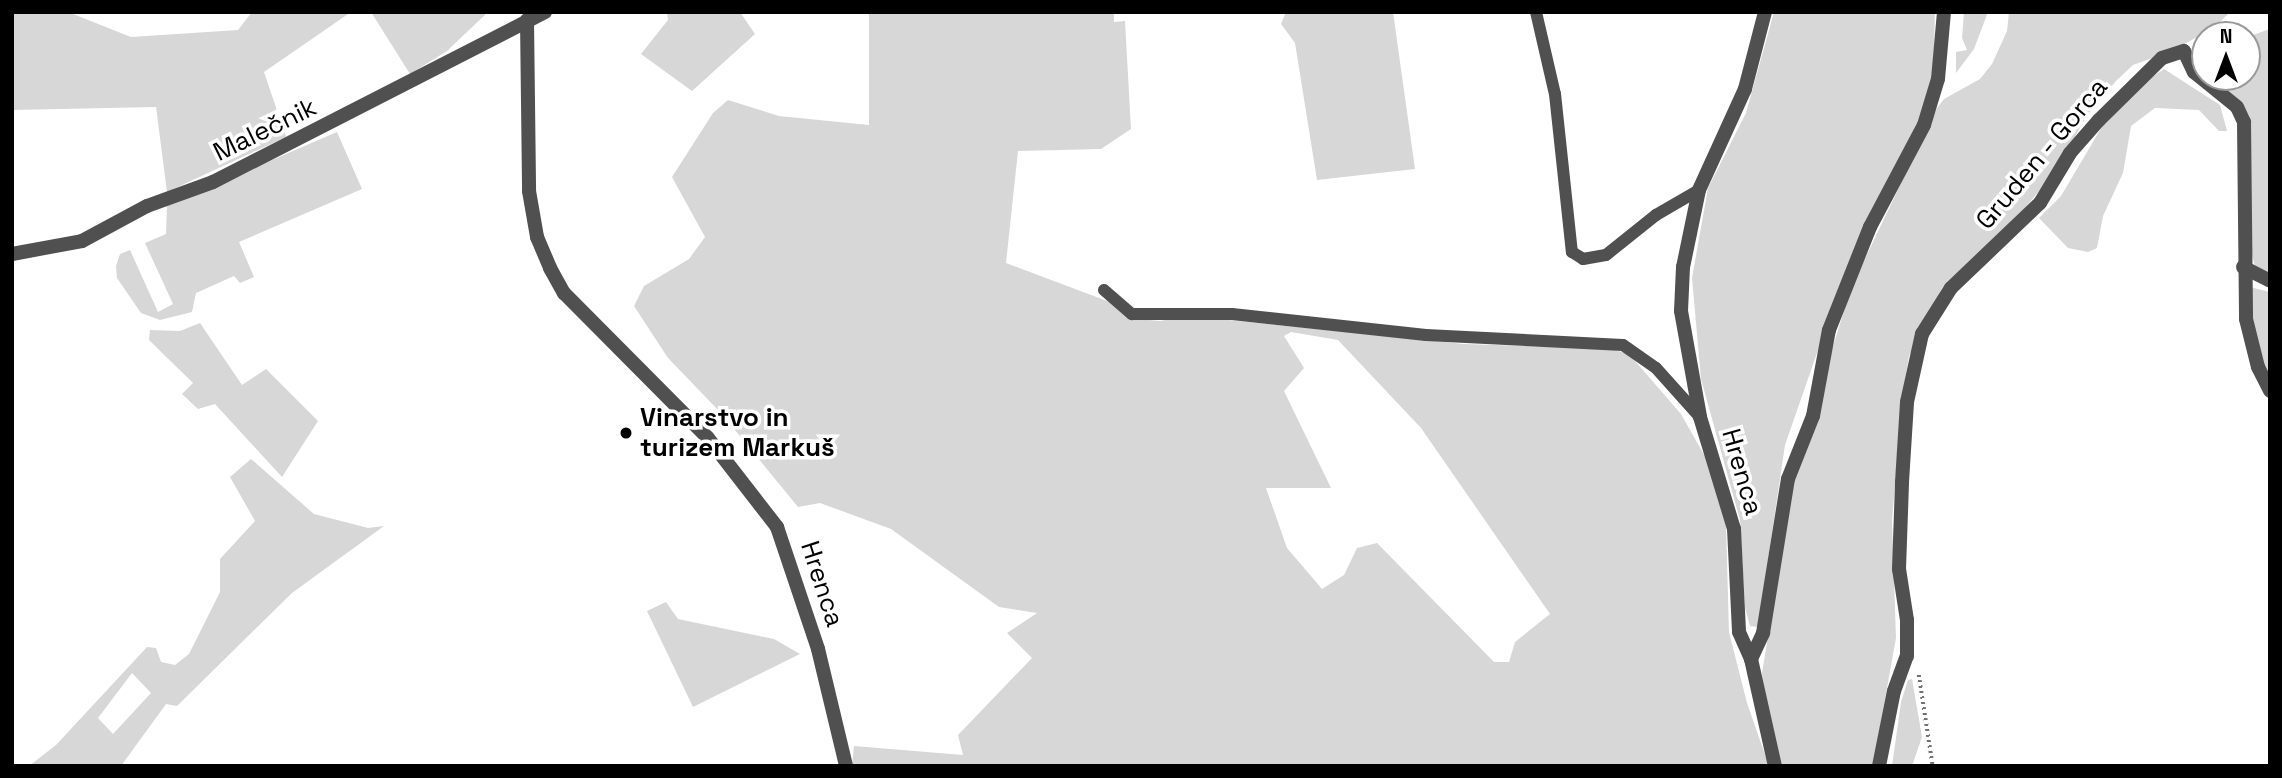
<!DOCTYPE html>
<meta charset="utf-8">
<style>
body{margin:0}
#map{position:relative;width:2282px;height:778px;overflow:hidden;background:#fff;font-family:"Space Grotesk",sans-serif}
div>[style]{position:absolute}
.green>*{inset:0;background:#d7d7d7}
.path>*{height:3.5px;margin-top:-1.75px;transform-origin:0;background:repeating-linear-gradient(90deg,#727272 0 2px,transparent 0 5.5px)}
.lane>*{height:12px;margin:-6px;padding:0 6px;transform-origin:6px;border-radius:6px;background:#505050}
.street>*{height:14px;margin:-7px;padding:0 7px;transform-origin:7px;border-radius:7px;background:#505050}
.dots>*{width:19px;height:19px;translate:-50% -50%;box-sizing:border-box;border:4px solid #fff;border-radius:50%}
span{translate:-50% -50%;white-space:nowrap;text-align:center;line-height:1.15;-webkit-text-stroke:7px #fff;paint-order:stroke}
.street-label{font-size:26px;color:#000}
.poi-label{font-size:26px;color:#000;font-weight:700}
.left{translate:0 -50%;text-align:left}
.frame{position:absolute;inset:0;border:14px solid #000;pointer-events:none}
.north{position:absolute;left:2191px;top:21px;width:70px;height:70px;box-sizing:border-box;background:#fff;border:2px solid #999;border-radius:50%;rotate:0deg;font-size:19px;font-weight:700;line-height:28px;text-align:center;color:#000}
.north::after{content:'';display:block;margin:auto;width:24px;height:32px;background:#000;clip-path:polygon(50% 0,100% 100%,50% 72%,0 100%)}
</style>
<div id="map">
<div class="green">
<div style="clip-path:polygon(12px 12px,68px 12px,131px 37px,238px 30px,252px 12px,351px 12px,264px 72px,286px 137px,167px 192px,156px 107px,12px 110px)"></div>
<div style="clip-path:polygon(371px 12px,488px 12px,447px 51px,410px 74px)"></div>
<div style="clip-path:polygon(667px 12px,740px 12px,755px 34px,692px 91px,641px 54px,668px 20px)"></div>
<div style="clip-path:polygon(evenodd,869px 12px,1114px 12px,1114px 22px,1125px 21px,1131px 129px,1101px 149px,1018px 151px,1006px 263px,1115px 304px,1128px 318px,1160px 321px,1189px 316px,1464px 344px,1611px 349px,1629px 354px,1681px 414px,1707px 460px,1726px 526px,1729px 632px,1747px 703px,1769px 766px,852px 766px,854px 746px,963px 755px,958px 735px,1032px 658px,1007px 633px,1037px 613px,999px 607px,891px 529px,820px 503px,798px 507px,721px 413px,668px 358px,634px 306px,644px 286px,689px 259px,705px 237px,672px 177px,713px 113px,728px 100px,779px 116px,869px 125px,869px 12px,1291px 332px,1338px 340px,1421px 428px,1550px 614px,1515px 642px,1509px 662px,1494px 662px,1377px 543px,1357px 548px,1344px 575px,1322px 589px,1287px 548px,1266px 488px,1331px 488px,1284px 391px,1304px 368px,1284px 336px,1291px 332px)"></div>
<div style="clip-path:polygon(1286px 12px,1393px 12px,1415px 169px,1317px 180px,1295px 43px,1281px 24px)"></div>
<div style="clip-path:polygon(1774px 12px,1935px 12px,1933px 82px,1927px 102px,1841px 284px,1785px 445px,1758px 627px,1750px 626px,1745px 608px,1740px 520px,1701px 379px,1692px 278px,1708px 188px,1746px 113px)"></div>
<div style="clip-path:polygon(1964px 12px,1988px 12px,1974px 49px,1956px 73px,1956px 52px,1967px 50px,1962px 38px)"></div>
<div style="clip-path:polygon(2009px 12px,2230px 12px,2215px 27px,2172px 51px,2133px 65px,2116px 81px,2088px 114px,2053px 174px,2020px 214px,1942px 288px,1909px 356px,1902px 397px,1892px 521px,1896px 638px,1873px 766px,1782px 766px,1764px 702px,1762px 673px,1796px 467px,1851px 288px,1937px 108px,1944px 99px,1980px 79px,1992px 64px,2007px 31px)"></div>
<div style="clip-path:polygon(2270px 29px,2270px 275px,2255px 267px,2250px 246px,2241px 110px,2212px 77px,2247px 77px,2247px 37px)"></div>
<div style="clip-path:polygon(2164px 69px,2220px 105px,2227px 131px,2219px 131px,2199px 110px,2155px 108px,2131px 126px,2123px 173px,2103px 216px,2097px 248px,2088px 252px,2068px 248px,2039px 218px,2061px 196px,2106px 120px,2140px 85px)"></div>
<div style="clip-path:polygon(337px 132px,362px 189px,239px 242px,254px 277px,240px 283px,234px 276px,196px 293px,192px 312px,160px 320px,141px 313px,117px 278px,116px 266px,120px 254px,130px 250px,158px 312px,173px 304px,145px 243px,166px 234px,167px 205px)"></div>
<div style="clip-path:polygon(2250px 287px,2270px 292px,2270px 389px,2248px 330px)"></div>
<div style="clip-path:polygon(200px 323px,242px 385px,266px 369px,318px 421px,282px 477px,215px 404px,198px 409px,182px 394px,193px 383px,149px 340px,150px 330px,180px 331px)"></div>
<div style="clip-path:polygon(evenodd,251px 459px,314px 514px,368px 528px,384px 526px,292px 593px,177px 706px,166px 704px,121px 766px,29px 766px,56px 745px,147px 647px,156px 648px,161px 662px,175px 665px,189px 654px,220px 592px,220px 559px,255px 521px,230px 477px,251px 459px,132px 673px,151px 693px,113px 734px,98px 718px,132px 673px)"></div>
<div style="clip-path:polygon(666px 602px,678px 619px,774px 639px,800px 654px,693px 707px,647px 611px)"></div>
<div style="clip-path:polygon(1912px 679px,1922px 737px,1912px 766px,1892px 766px,1901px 702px,1908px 680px)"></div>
</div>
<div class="path">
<div style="left:1919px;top:675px;width:92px;rotate:81.3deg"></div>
</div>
<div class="lane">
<div style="left:1536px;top:12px;width:84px;rotate:77deg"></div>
<div style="left:1555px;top:94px;width:159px;rotate:83.9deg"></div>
<div style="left:1572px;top:252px;width:13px;rotate:32deg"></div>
<div style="left:1583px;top:259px;width:23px;rotate:-10deg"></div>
<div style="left:1606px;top:255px;width:64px;rotate:-38.7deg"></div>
<div style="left:1656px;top:215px;width:50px;rotate:-30.2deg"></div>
<div style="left:1104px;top:290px;width:37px;rotate:41deg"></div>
<div style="left:1132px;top:314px;width:100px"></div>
<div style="left:1232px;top:314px;width:195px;rotate:6.2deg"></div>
<div style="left:1426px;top:335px;width:197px;rotate:2.9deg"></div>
<div style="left:1623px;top:345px;width:40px;rotate:34.9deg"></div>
<div style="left:1656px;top:368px;width:66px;rotate:48.1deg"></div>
</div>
<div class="street">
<div style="left:1765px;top:12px;width:80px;rotate:104.6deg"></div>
<div style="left:1745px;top:89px;width:111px;rotate:114.5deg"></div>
<div style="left:1699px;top:190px;width:79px;rotate:101.7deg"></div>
<div style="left:1683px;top:267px;width:44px;rotate:92.6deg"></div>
<div style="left:1681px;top:311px;width:108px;rotate:79.8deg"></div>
<div style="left:1700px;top:417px;width:117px;rotate:73.1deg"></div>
<div style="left:1734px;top:529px;width:103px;rotate:87.2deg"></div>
<div style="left:1739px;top:632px;width:30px;rotate:66deg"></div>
<div style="left:1751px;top:659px;width:110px;rotate:77.4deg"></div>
<div style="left:527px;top:20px;width:171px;rotate:89.3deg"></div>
<div style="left:529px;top:191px;width:47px;rotate:80.1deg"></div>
<div style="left:537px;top:237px;width:34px;rotate:67deg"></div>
<div style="left:550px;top:268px;width:29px;rotate:61deg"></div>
<div style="left:564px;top:293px;width:204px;rotate:45.2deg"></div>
<div style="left:708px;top:438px;width:113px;rotate:52.2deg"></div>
<div style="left:777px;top:527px;width:129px;rotate:71.4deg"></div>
<div style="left:818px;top:649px;width:120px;rotate:76.5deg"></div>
<div style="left:12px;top:254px;width:71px;rotate:-10.5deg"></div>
<div style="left:82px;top:241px;width:74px;rotate:-28.3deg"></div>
<div style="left:147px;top:206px;width:70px;rotate:-20deg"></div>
<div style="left:213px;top:182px;width:373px;rotate:-27.1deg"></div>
<div style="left:2243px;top:267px;width:30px;rotate:27deg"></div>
<div style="left:1751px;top:659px;width:29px;rotate:-65deg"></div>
<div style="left:1763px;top:633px;width:156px;rotate:-80.8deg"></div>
<div style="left:1788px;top:479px;width:68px;rotate:-68.4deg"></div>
<div style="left:1813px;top:416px;width:87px;rotate:-79.5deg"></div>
<div style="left:1829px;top:330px;width:111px;rotate:-68.3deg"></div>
<div style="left:1870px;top:227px;width:115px;rotate:-62.1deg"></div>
<div style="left:1924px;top:125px;width:48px;rotate:-73.1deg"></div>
<div style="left:1938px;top:79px;width:67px;rotate:-84.9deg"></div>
<div style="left:1879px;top:766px;width:76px;rotate:-78.7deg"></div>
<div style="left:1894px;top:691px;width:37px;rotate:-70deg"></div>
<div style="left:1907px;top:656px;width:36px;rotate:-90deg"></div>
<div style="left:1907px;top:620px;width:52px;rotate:-98.9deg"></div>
<div style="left:1899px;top:569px;width:87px;rotate:-88deg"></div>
<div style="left:1902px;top:482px;width:80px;rotate:-86.4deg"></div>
<div style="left:1907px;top:402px;width:70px;rotate:-77.6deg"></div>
<div style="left:1922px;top:334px;width:54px;rotate:-57.8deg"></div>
<div style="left:1951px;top:288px;width:123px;rotate:-43.7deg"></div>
<div style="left:2040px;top:203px;width:58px;rotate:-59deg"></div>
<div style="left:2070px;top:153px;width:44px;rotate:-48.7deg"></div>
<div style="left:2099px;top:120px;width:88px;rotate:-44.5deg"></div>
<div style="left:2162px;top:58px;width:23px;rotate:-18deg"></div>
<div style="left:2184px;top:51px;width:23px;rotate:65deg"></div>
<div style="left:2194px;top:72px;width:55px;rotate:39.1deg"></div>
<div style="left:2237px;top:107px;width:17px;rotate:65deg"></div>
<div style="left:2244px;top:122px;width:197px;rotate:89.4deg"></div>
<div style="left:2246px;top:319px;width:49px;rotate:76deg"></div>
<div style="left:2258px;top:367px;width:27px;rotate:63deg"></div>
</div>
<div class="dots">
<div style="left:626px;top:433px;background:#000"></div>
</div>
<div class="street-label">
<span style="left:265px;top:130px;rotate:-26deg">Malečnik</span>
<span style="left:2042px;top:154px;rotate:-50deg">Gruden - Gorca</span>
<span style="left:1742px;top:472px;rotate:74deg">Hrenca</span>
<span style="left:822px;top:584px;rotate:72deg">Hrenca</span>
</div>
<div class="poi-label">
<span class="left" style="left:640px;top:433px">Vinarstvo in<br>turizem Markuš</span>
</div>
<div class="frame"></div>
<div class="north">N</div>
</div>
